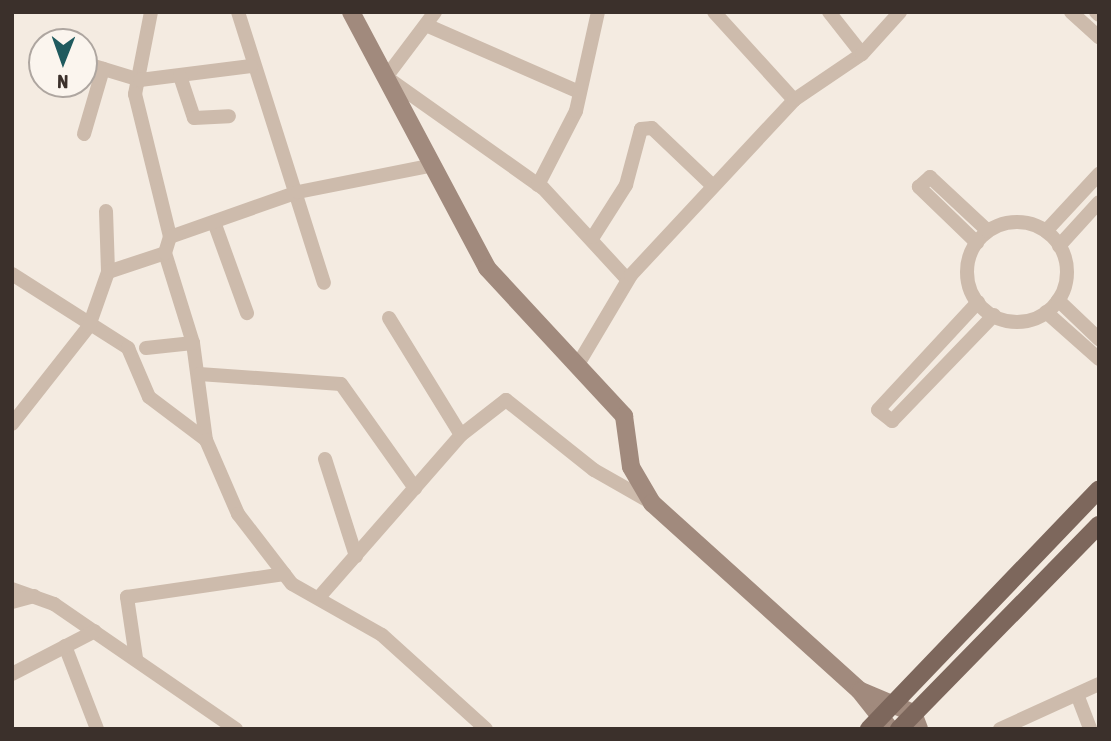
<!DOCTYPE html>
<style>
body{margin:0}
#map{position:relative;width:1111px;height:741px;overflow:hidden;background:#f4ebe1;font-family:"Asap Condensed",sans-serif}
div>[style]{position:absolute}
.street>*{height:14px;margin:-7px;padding:0 7px;transform-origin:7px;border-radius:7px;background:#cdbbac}
.street>.ring{margin:-7px;padding:0;box-sizing:content-box;background:none;border:14px solid #cdbbac;border-radius:50%}
.secondary>*{height:18px;margin:-9px;padding:0 9px;transform-origin:9px;border-radius:9px;background:#a18a7d}
.primary>*{height:18px;margin:-9px;padding:0 9px;transform-origin:9px;border-radius:9px;background:#7d675c}
span{translate:-50% -50%;white-space:nowrap;text-align:center;line-height:1.15;-webkit-text-stroke:6px #fbf5ee;paint-order:stroke}
.frame{position:absolute;inset:0;border:14px solid #3b302b;pointer-events:none}
.north{position:absolute;left:28px;top:28px;width:70px;height:70px;box-sizing:border-box;background:#fbf5ee;border:2px solid #aea6a0;border-radius:50%;rotate:181deg;font-size:19px;font-weight:700;line-height:28px;text-align:center;color:#3b302b}
.north::after{content:'';display:block;margin:auto;width:24px;height:32px;background:#1f5a5e;clip-path:polygon(50% 0,100% 100%,50% 72%,0 100%)}
</style>
<div id="map">
<div class="street">
<div style="left:151px;top:12px;width:84px;rotate:101deg"></div>
<div style="left:135px;top:94px;width:147px;rotate:76.2deg"></div>
<div style="left:238px;top:12px;width:284px;rotate:72.4deg"></div>
<div style="left:435px;top:12px;width:81px;rotate:127deg"></div>
<div style="left:386px;top:77px;width:192px;rotate:35.3deg"></div>
<div style="left:543px;top:188px;width:124px;rotate:47.3deg"></div>
<div style="left:714px;top:12px;width:119px;rotate:47.7deg"></div>
<div style="left:829px;top:12px;width:53px;rotate:51.8deg"></div>
<div style="left:1071px;top:12px;width:38px;rotate:42deg"></div>
<div style="left:1096px;top:12px;width:4px;rotate:45deg"></div>
<div style="left:426px;top:25px;width:165px;rotate:23.6deg"></div>
<div style="left:84px;top:63px;width:59px;rotate:16.9deg"></div>
<div style="left:140px;top:80px;width:112px;rotate:-7.2deg"></div>
<div style="left:180px;top:76px;width:44px;rotate:71.6deg"></div>
<div style="left:194px;top:118px;width:35px;rotate:-3deg"></div>
<div style="left:84px;top:134px;width:68px;rotate:-73.7deg"></div>
<div style="left:538px;top:185px;width:83px;rotate:-62.8deg"></div>
<div style="left:576px;top:111px;width:101px;rotate:-77.5deg"></div>
<div style="left:106px;top:211px;width:61px;rotate:88.1deg"></div>
<div style="left:214px;top:222px;width:97px;rotate:70.1deg"></div>
<div class="ring" style="left:967px;top:222px;width:86px;height:86px"></div>
<div style="left:1046px;top:231px;width:78px;rotate:-47.1deg"></div>
<div style="left:593px;top:237px;width:62px;rotate:-57.6deg"></div>
<div style="left:626px;top:185px;width:58px;rotate:-75deg"></div>
<div style="left:641px;top:129px;width:11px;rotate:-5deg"></div>
<div style="left:652px;top:128px;width:84px;rotate:43.6deg"></div>
<div style="left:977px;top:243px;width:81px;rotate:-136deg"></div>
<div style="left:919px;top:187px;width:15px;rotate:-42deg"></div>
<div style="left:930px;top:177px;width:79px;rotate:43deg"></div>
<div style="left:1059px;top:246px;width:59px;rotate:-47.7deg"></div>
<div style="left:165px;top:253px;width:94px;rotate:72.7deg"></div>
<div style="left:193px;top:343px;width:98px;rotate:82.4deg"></div>
<div style="left:12px;top:274px;width:138px;rotate:32.5deg"></div>
<div style="left:128px;top:348px;width:53px;rotate:66.8deg"></div>
<div style="left:149px;top:397px;width:71px;rotate:37deg"></div>
<div style="left:206px;top:440px;width:81px;rotate:66.6deg"></div>
<div style="left:238px;top:514px;width:88px;rotate:52.4deg"></div>
<div style="left:292px;top:584px;width:103px;rotate:29.5deg"></div>
<div style="left:382px;top:635px;width:140px;rotate:42.1deg"></div>
<div style="left:1058px;top:300px;width:57px;rotate:43.6deg"></div>
<div style="left:978px;top:302px;width:147px;rotate:132.8deg"></div>
<div style="left:878px;top:410px;width:18px;rotate:38deg"></div>
<div style="left:892px;top:421px;width:147px;rotate:-46.1deg"></div>
<div style="left:1046px;top:312px;width:71px;rotate:41.6deg"></div>
<div style="left:389px;top:318px;width:137px;rotate:58.4deg"></div>
<div style="left:146px;top:348px;width:47px;rotate:-6.1deg"></div>
<div style="left:577px;top:366px;width:106px;rotate:-59.3deg"></div>
<div style="left:631px;top:275px;width:239px;rotate:-47deg"></div>
<div style="left:794px;top:100px;width:82px;rotate:-34.1deg"></div>
<div style="left:862px;top:54px;width:57px;rotate:-47.9deg"></div>
<div style="left:199px;top:374px;width:142px;rotate:4deg"></div>
<div style="left:341px;top:384px;width:128px;rotate:54.6deg"></div>
<div style="left:12px;top:424px;width:125px;rotate:-51.8deg"></div>
<div style="left:89px;top:326px;width:57px;rotate:-70.6deg"></div>
<div style="left:108px;top:272px;width:60px;rotate:-18.4deg"></div>
<div style="left:165px;top:253px;width:17px;rotate:-73deg"></div>
<div style="left:170px;top:237px;width:136px;rotate:-19.4deg"></div>
<div style="left:298px;top:192px;width:134px;rotate:-11.2deg"></div>
<div style="left:325px;top:459px;width:102px;rotate:72.3deg"></div>
<div style="left:12px;top:589px;width:45px;rotate:19.7deg"></div>
<div style="left:54px;top:604px;width:221px;rotate:34.5deg"></div>
<div style="left:321px;top:595px;width:213px;rotate:-48.8deg"></div>
<div style="left:461px;top:435px;width:57px;rotate:-37.9deg"></div>
<div style="left:506px;top:400px;width:112px;rotate:38.5deg"></div>
<div style="left:594px;top:470px;width:67px;rotate:29.6deg"></div>
<div style="left:12px;top:602px;width:23px;rotate:-15deg"></div>
<div style="left:65px;top:646px;width:89px;rotate:68.9deg"></div>
<div style="left:136px;top:658px;width:62px;rotate:-98.4deg"></div>
<div style="left:127px;top:597px;width:159px;rotate:-8.3deg"></div>
<div style="left:12px;top:674px;width:93px;rotate:-27.4deg"></div>
<div style="left:1078px;top:697px;width:34px;rotate:69deg"></div>
<div style="left:1000px;top:729px;width:109px;rotate:-24.4deg"></div>
</div>
<div class="secondary">
<div style="left:351px;top:12px;width:290px;rotate:62deg"></div>
<div style="left:487px;top:268px;width:202px;rotate:47.2deg"></div>
<div style="left:624px;top:416px;width:51px;rotate:82.2deg"></div>
<div style="left:631px;top:467px;width:42px;rotate:59.7deg"></div>
<div style="left:652px;top:503px;width:279px;rotate:42.1deg"></div>
<div style="left:859px;top:690px;width:50px;rotate:51.5deg"></div>
<div style="left:861px;top:691px;width:56px;rotate:22.9deg"></div>
<div style="left:913px;top:713px;width:17px;rotate:69deg"></div>
</div>
<div class="primary">
<div style="left:869px;top:729px;width:332px;rotate:-46.2deg"></div>
<div style="left:899px;top:729px;width:286px;rotate:-45.6deg"></div>
</div>
<div class="frame"></div>
<div class="north">N</div>
</div>
